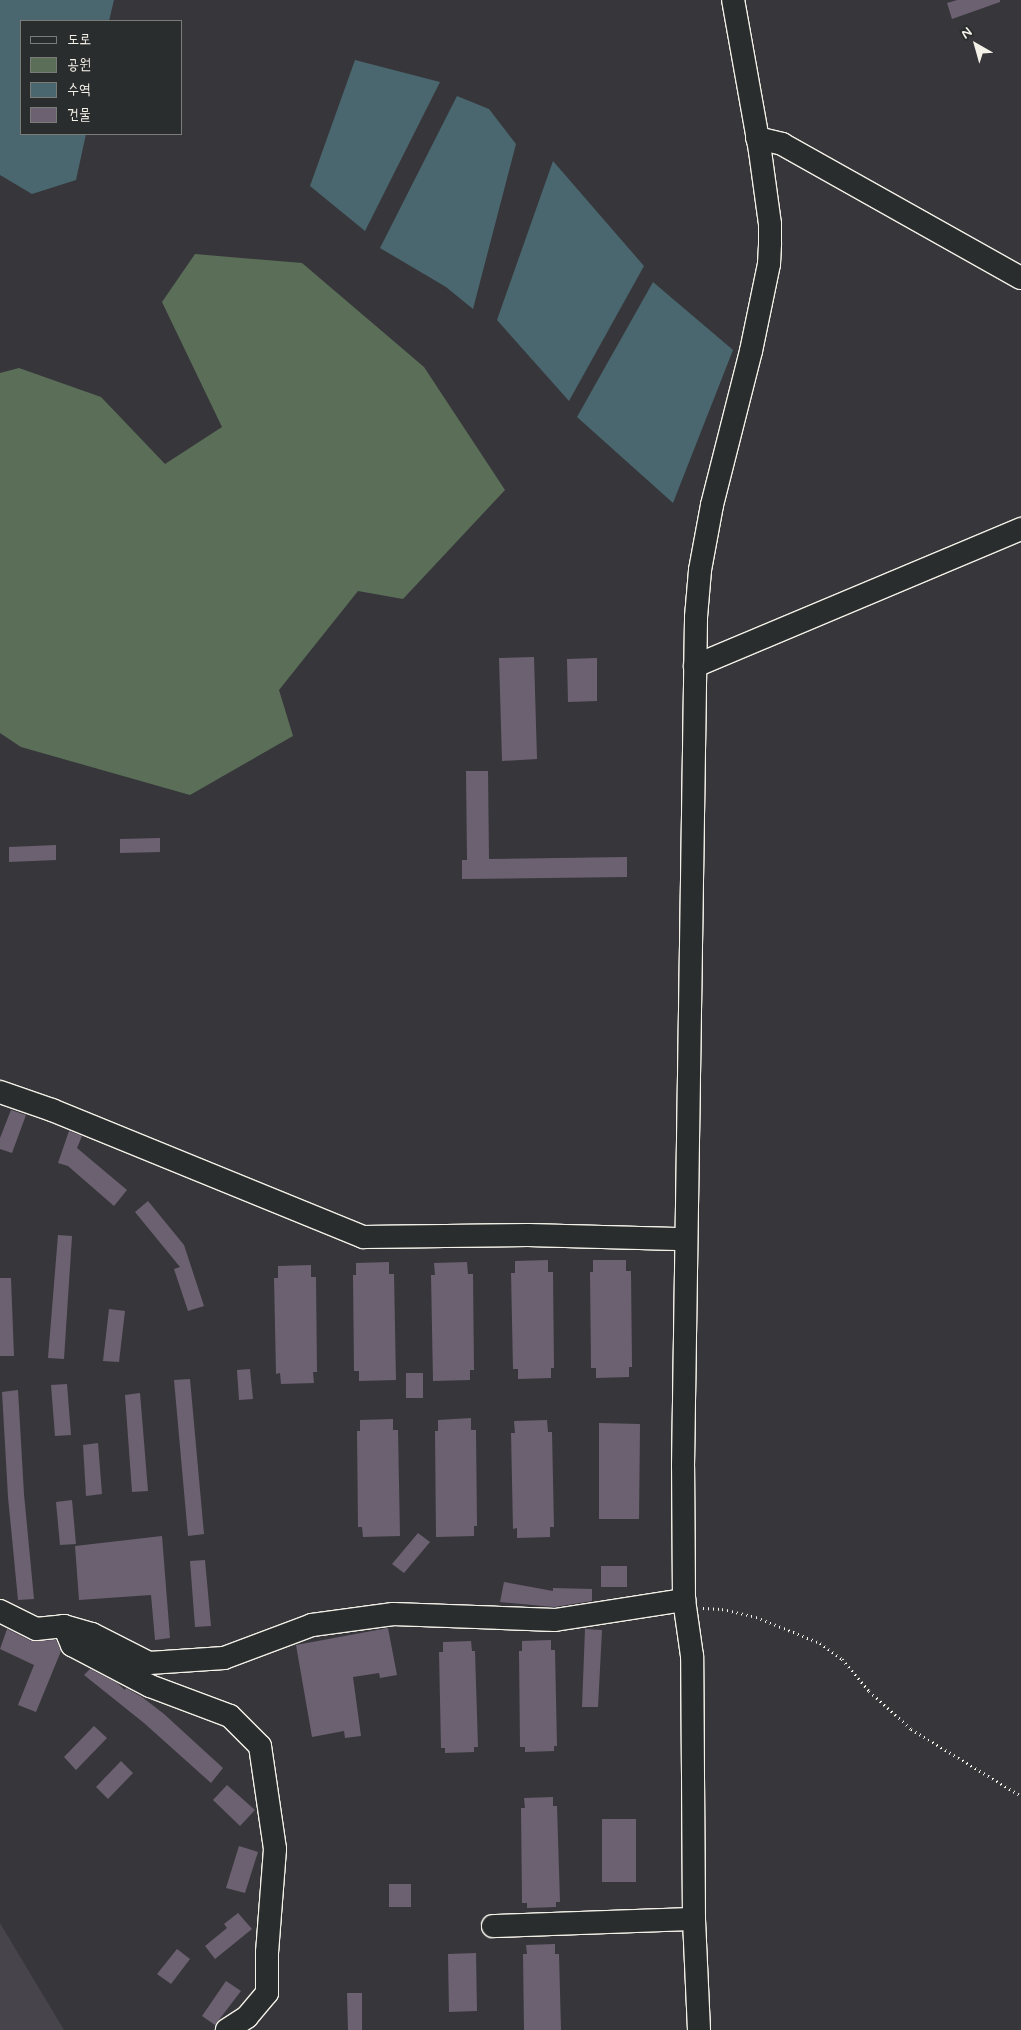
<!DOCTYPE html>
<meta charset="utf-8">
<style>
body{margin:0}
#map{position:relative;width:1021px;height:2030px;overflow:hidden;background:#37373b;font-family:Mynerve,"Poor Story",sans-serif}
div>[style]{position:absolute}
.built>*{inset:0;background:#47444b}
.green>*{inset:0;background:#5b6e58}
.water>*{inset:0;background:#4a666e}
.building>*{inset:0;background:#6c6170}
.path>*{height:3px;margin-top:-1.5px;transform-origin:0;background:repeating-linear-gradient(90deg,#f4f1e8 0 1px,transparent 0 5px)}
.roads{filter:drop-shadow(1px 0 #f4f1e8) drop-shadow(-1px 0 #f4f1e8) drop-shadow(0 1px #f4f1e8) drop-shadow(0 -1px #f4f1e8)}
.minor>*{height:22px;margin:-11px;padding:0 11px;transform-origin:11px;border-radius:11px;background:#2a2d2e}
span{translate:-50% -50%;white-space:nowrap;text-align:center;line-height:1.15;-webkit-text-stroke:4px #2a2d2e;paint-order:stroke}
.legend{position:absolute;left:20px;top:20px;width:162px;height:115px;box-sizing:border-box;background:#2a2d2e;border:1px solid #7b7b78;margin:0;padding:6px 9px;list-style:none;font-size:15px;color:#f4f1e8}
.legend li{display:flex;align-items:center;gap:10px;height:25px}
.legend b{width:25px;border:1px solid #7b7b78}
.north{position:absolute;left:951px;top:20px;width:50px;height:50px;-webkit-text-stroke:4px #2a2d2e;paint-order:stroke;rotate:322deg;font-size:14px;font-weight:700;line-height:20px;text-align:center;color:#f4f1e8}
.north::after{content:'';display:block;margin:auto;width:18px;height:22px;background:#f4f1e8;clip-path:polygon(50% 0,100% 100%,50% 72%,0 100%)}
</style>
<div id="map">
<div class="built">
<div style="clip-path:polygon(0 1923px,64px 2030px,0 2030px)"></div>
</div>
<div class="green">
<div style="clip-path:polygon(195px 254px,302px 263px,424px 367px,505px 490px,403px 599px,358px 591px,279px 690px,293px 736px,190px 795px,21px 747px,0 733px,0 373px,19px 368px,101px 397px,165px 464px,222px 427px,162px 302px)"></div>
</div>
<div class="water">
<div style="clip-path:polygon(0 0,114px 0,109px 21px,21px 21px,21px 134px,86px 134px,76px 180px,32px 194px,0 175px)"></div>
<div style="clip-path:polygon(355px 60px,440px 82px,365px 231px,310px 186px)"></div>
<div style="clip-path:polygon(457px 96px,489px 109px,516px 144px,473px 309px,446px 287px,380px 248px)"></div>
<div style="clip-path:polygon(553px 161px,644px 266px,569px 401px,497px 320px)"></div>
<div style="clip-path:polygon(653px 282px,733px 350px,673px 503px,577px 417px)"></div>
</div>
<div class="building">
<div style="clip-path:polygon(957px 0,1000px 0,1000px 2px,952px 19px,947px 3px)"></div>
<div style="clip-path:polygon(534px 657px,537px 759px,502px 761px,499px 658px)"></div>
<div style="clip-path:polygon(597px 658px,597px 701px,568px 702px,567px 659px)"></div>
<div style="clip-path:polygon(466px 771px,488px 771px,489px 859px,627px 857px,627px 877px,462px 879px,462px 860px,467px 860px)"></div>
<div style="clip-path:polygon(160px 838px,160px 852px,120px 853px,120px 839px)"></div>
<div style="clip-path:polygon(56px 845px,56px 860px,9px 862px,9px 847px)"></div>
<div style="clip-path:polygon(11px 1110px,26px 1115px,12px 1153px,0 1149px,0 1138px)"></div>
<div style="clip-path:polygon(69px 1131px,82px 1136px,77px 1148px,127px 1190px,114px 1206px,68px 1166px,58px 1163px)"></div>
<div style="clip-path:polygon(148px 1201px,184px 1245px,204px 1306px,188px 1311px,174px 1269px,180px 1267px,135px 1212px)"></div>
<div style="clip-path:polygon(58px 1235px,72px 1236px,64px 1359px,48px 1358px)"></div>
<div style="clip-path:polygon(548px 1260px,548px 1272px,553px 1272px,554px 1368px,551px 1368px,551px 1378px,518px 1379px,518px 1369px,513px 1369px,511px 1273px,515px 1273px,515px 1261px)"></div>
<div style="clip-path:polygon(593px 1260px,626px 1260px,626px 1271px,631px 1271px,632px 1367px,629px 1367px,629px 1377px,596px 1378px,596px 1368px,591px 1368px,590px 1272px,593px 1272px)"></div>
<div style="clip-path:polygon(389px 1262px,389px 1274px,394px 1274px,396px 1380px,359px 1381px,359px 1371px,354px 1371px,353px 1275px,356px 1275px,356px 1263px)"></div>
<div style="clip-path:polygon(467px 1262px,468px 1274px,473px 1274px,474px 1370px,470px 1370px,470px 1380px,433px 1381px,431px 1275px,435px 1275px,434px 1263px)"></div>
<div style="clip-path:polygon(311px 1265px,311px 1277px,316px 1277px,317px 1372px,313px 1372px,314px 1383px,281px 1384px,280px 1373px,276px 1374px,274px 1278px,278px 1278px,278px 1266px)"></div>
<div style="clip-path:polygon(0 1278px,11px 1278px,14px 1356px,0 1356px)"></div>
<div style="clip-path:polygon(109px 1309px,125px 1311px,119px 1362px,103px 1361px)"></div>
<div style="clip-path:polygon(250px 1369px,253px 1399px,239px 1400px,237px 1370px)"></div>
<div style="clip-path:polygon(406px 1373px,423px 1373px,423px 1398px,406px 1398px)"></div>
<div style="clip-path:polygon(190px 1379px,204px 1534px,188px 1536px,174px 1380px)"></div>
<div style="clip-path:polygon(67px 1384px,71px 1435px,55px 1436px,51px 1385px)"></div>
<div style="clip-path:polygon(18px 1390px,24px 1494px,34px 1599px,18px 1600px,8px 1497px,2px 1392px)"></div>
<div style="clip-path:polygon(140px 1393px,148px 1491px,132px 1492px,125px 1395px)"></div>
<div style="clip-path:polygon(471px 1418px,471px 1430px,476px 1430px,477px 1526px,474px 1526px,474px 1536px,436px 1537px,435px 1431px,438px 1431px,438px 1420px)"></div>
<div style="clip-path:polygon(393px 1419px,393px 1430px,398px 1430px,400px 1536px,363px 1537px,362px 1527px,358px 1527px,357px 1431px,360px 1431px,360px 1420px)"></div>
<div style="clip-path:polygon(547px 1420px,548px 1432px,552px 1432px,554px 1527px,550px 1527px,550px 1537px,517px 1538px,517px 1528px,513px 1529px,511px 1433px,515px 1433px,514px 1421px)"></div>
<div style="clip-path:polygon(599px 1423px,640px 1424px,639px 1519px,599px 1519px)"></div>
<div style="clip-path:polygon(98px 1443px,102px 1494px,86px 1496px,83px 1445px)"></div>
<div style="clip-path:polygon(72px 1500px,76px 1544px,60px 1545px,56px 1502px)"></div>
<div style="clip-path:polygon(418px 1533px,430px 1542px,404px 1573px,392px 1564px)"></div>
<div style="clip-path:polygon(162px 1536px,170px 1638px,155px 1640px,151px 1595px,79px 1600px,75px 1546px)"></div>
<div style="clip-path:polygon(205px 1560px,211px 1626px,195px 1627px,190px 1561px)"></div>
<div style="clip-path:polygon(601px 1566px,627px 1566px,627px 1587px,601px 1587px)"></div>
<div style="clip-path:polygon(504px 1582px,553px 1591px,553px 1588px,592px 1589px,592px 1601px,554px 1607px,500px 1602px)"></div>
<div style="clip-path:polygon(388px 1628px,397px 1675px,380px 1678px,379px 1673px,353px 1677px,361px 1736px,345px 1738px,344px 1731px,312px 1737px,296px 1645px)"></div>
<div style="clip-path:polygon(7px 1629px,31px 1641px,56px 1640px,61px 1651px,36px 1712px,18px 1705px,34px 1665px,0 1649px)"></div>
<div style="clip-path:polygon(585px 1629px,602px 1630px,598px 1707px,582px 1707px)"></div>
<div style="clip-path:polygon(551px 1640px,551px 1650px,555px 1650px,557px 1746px,554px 1746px,554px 1751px,525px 1752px,525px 1747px,520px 1747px,519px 1651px,522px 1651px,522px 1641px)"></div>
<div style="clip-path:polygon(471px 1641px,472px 1651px,475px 1651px,478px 1747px,474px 1747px,474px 1752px,445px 1753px,445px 1748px,441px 1748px,439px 1652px,443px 1652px,443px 1642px)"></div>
<div style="clip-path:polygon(90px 1669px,117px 1683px,125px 1690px,126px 1688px,142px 1697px,164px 1714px,223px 1768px,211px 1783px,144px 1723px,84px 1675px)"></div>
<div style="clip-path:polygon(94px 1726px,107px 1738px,76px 1770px,64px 1757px)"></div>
<div style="clip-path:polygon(121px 1761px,133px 1773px,108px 1799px,96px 1787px)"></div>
<div style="clip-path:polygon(227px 1785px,255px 1810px,240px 1826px,213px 1800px)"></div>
<div style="clip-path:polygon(553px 1797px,553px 1806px,557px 1806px,560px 1902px,556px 1902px,556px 1907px,527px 1908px,527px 1903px,522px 1903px,521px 1808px,525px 1808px,524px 1798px)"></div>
<div style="clip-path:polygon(602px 1819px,636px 1819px,636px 1882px,602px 1882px)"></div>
<div style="clip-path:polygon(239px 1846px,258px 1852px,245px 1893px,226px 1888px)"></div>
<div style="clip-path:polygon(389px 1884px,411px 1884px,411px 1907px,389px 1907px)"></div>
<div style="clip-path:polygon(238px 1913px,252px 1929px,215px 1959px,205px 1946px,227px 1928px,224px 1924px)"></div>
<div style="clip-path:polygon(555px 1944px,555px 1954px,559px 1954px,561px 2030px,524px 2030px,523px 1954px,527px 1954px,526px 1945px)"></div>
<div style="clip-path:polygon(177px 1949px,190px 1959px,171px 1984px,157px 1974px)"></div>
<div style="clip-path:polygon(476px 1953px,477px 2011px,449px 2012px,448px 1954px)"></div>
<div style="clip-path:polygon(226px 1981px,241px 1991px,215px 2025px,202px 2016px)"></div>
<div style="clip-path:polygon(347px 1993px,362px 1993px,362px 2030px,348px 2030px)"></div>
</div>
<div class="path">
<div style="left:703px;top:1608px;width:19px;rotate:3deg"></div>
<div style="left:722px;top:1609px;width:35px;rotate:13deg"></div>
<div style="left:756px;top:1617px;width:69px;rotate:22.1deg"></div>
<div style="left:820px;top:1643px;width:27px;rotate:36deg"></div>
<div style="left:842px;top:1659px;width:42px;rotate:49.8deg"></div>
<div style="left:869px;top:1691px;width:57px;rotate:42.1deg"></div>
<div style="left:911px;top:1729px;width:129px;rotate:31.3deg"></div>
</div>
<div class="roads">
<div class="minor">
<div style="left:757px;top:138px;width:26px;rotate:13deg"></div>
<div style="left:782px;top:144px;width:274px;rotate:29.3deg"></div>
<div style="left:695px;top:666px;width:354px;rotate:-22.8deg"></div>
<div style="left:0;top:1092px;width:55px;rotate:19.1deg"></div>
<div style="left:52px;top:1110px;width:336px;rotate:22.2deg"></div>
<div style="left:363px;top:1237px;width:165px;rotate:-0.7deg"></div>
<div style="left:528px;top:1235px;width:158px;rotate:1.5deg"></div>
<div style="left:0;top:1611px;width:40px;rotate:26.6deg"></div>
<div style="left:36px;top:1629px;width:28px;rotate:-6deg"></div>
<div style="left:64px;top:1626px;width:29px;rotate:16deg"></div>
<div style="left:92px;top:1634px;width:64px;rotate:27deg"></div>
<div style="left:149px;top:1663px;width:75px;rotate:-3.8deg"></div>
<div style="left:224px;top:1658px;width:94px;rotate:-20.6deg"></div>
<div style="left:312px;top:1625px;width:82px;rotate:-7.7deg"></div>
<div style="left:393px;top:1614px;width:162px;rotate:2.1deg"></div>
<div style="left:555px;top:1620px;width:131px;rotate:-8.8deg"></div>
<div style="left:64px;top:1626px;width:21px;rotate:67deg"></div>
<div style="left:72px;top:1645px;width:88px;rotate:27.7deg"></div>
<div style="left:150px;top:1686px;width:85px;rotate:20.6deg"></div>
<div style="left:230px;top:1716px;width:42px;rotate:45deg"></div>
<div style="left:260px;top:1746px;width:104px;rotate:81.7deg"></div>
<div style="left:275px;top:1849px;width:103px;rotate:94.4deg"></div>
<div style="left:267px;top:1952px;width:41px;rotate:90deg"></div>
<div style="left:267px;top:1993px;width:31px;rotate:130deg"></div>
<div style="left:247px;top:2017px;width:24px;rotate:147deg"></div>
<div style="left:493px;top:1926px;width:201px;rotate:-2deg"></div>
<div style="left:699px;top:2030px;width:111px;rotate:-92.6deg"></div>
<div style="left:694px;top:1919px;width:263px;rotate:-90.4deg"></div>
<div style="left:692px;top:1656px;width:57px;rotate:-98.1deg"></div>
<div style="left:684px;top:1600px;width:134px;rotate:-90.4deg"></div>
<div style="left:683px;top:1466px;width:849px;rotate:-89.12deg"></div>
<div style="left:696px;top:617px;width:47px;rotate:-85.1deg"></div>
<div style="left:700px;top:570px;width:66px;rotate:-79.5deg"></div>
<div style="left:712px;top:505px;width:159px;rotate:-75.8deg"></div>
<div style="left:751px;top:351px;width:89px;rotate:-78.3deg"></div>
<div style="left:769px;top:264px;width:21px;rotate:-87deg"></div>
<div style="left:770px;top:243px;width:19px;rotate:-90deg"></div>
<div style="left:770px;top:224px;width:74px;rotate:-97.8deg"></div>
<div style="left:760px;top:151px;width:153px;rotate:-100.1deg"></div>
</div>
</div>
<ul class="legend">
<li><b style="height:6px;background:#2a2d2e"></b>도로</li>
<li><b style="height:14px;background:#5b6e58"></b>공원</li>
<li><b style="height:14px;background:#4a666e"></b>수역</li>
<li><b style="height:14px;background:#6c6170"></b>건물</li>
</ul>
<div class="north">N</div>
</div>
